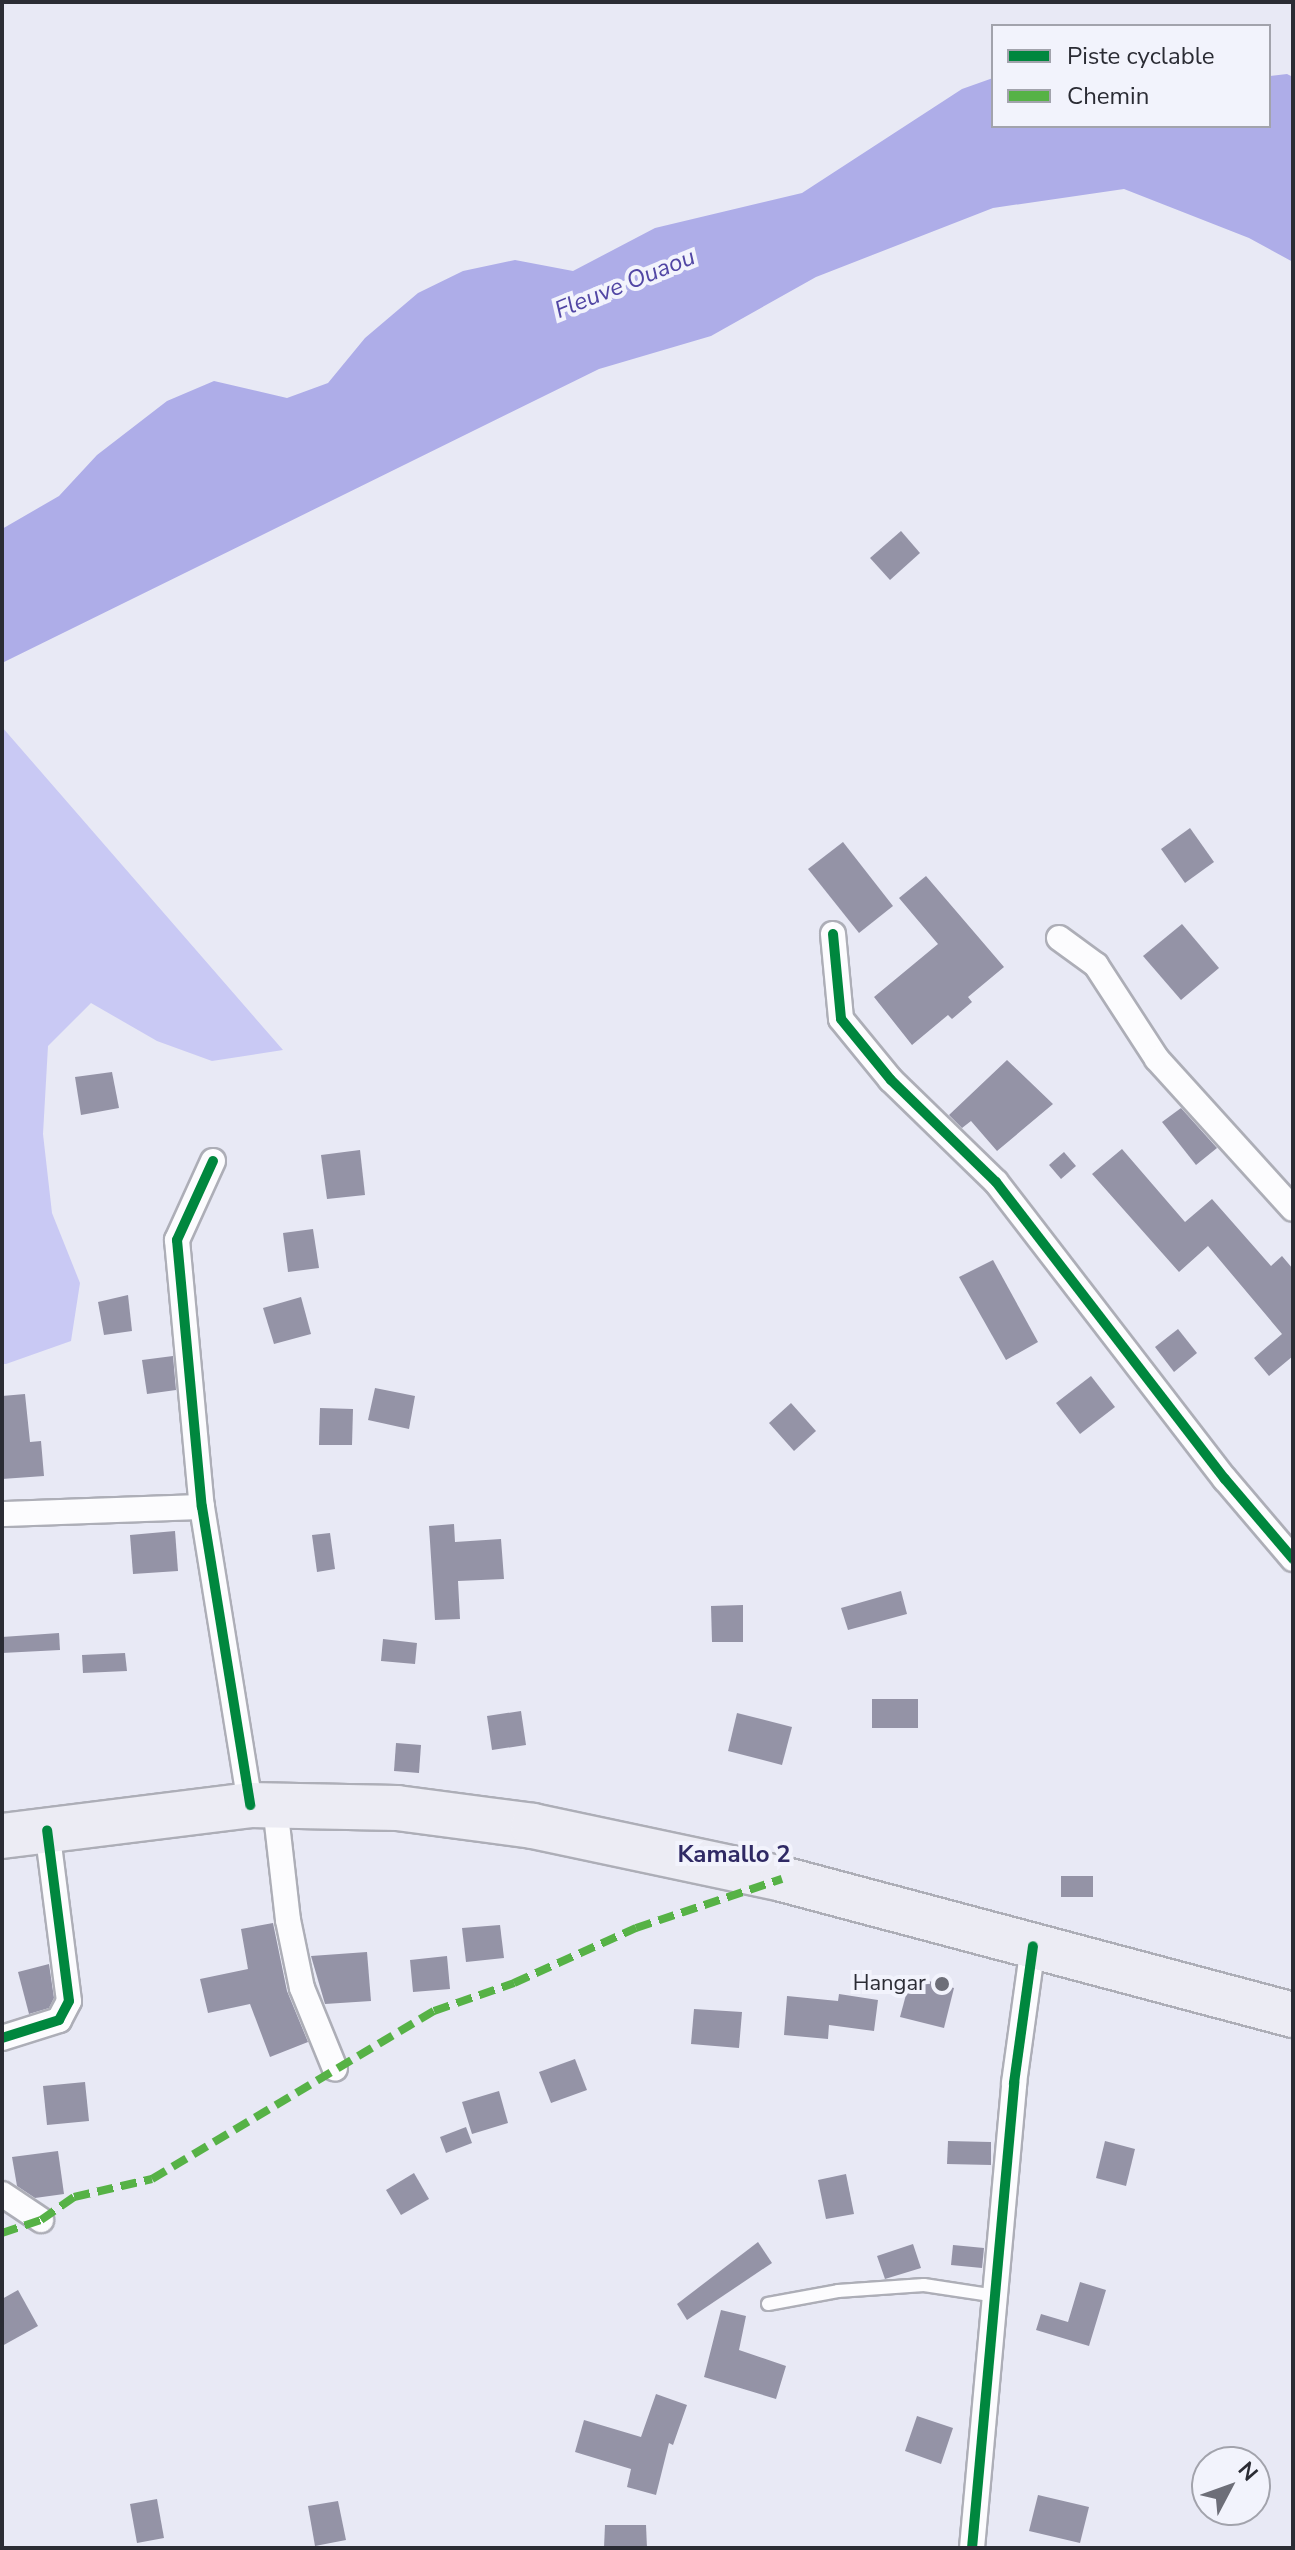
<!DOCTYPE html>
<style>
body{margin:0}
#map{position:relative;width:1295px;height:2550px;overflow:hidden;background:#e8e9f5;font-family:"Nunito Sans",sans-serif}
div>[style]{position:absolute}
.green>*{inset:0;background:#c9c9f4}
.water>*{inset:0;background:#aeade8}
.building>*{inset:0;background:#9493a6}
.roads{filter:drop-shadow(2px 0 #adaeb7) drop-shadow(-2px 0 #adaeb7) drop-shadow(0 2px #adaeb7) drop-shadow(0 -2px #adaeb7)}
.lane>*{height:12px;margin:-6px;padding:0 6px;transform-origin:6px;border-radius:6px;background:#fcfcfe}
.street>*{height:24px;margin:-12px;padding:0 12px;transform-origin:12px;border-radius:12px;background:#fcfcfe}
.highway>*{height:44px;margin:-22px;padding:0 22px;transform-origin:22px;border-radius:22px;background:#ececf4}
.quiet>*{height:8px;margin-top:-4px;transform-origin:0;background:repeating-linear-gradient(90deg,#56b246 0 16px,transparent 0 24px)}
.cycleway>*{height:10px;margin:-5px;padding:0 5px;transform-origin:5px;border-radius:5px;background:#00873e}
.dots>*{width:22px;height:22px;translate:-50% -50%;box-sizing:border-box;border:4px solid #f2f3fc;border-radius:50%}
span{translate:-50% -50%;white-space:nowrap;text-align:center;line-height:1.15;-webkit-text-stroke:8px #f2f3fc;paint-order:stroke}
.poi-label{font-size:22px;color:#2b2c34}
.right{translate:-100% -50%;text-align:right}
.water-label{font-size:24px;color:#5146a4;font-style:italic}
.neighbourhood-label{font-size:24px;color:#2f2964;font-weight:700}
.frame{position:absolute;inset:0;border:4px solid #2b2c34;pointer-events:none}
.legend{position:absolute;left:991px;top:24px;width:280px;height:104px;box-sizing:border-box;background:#f2f3fc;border:2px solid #a2a3ac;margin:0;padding:10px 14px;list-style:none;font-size:24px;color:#2b2c34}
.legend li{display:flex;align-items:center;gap:16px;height:40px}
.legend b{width:40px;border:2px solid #a2a3ac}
.north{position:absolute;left:1191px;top:2446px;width:80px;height:80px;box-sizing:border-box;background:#f2f3fc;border:2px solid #a2a3ac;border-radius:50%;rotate:49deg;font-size:22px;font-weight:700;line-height:32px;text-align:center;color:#2b2c34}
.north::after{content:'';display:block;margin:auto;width:28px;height:36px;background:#6d6e78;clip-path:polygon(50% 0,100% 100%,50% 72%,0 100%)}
</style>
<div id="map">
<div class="green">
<div style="clip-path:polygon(2px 727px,283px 1050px,212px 1061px,157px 1041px,91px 1003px,48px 1046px,43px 1134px,52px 1213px,80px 1283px,71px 1341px,6px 1364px,2px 1364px)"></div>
</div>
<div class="water">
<div style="clip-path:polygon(1287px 74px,1293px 77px,1293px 262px,1249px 238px,1124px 189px,993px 208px,816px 277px,711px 336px,599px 369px,2px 663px,2px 529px,59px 496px,97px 455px,167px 401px,214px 381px,287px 398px,328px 383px,365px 338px,418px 293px,463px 271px,515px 260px,573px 271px,655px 228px,802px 193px,962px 89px,993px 78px,993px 126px,1269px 126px,1269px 76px)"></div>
</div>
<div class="building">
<div style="clip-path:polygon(901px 531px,920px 553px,890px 580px,870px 558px)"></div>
<div style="clip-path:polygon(1190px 828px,1214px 862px,1185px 883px,1161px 849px)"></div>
<div style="clip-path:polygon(843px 842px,893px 906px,859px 933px,808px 869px)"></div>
<div style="clip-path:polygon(926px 876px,1004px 967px,968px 997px,972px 1002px,952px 1019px,948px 1015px,912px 1045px,874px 997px,938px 944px,899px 898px)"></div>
<div style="clip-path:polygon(1182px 924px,1219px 968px,1181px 1000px,1143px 956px)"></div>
<div style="clip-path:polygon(1007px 1060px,1053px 1104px,997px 1151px,971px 1121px,962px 1128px,949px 1115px)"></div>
<div style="clip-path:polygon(112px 1072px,119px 1108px,81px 1115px,75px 1077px)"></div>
<div style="clip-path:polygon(1181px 1108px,1217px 1148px,1196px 1165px,1162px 1122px)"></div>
<div style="clip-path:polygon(1122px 1149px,1185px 1222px,1212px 1199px,1271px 1266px,1282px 1256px,1293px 1269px,1293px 1356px,1269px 1376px,1254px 1358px,1282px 1334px,1208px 1246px,1179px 1272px,1092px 1174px)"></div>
<div style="clip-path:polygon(360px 1150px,365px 1195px,327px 1199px,321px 1155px)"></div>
<div style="clip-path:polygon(1064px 1152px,1076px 1166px,1061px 1179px,1049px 1165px)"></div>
<div style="clip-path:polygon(313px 1229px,319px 1268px,288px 1272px,283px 1233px)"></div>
<div style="clip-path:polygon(993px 1260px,1038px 1342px,1006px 1360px,959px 1277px)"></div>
<div style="clip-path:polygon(128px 1295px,132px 1331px,104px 1335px,98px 1302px)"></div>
<div style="clip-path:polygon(301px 1297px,311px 1334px,274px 1344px,263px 1308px)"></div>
<div style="clip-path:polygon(1178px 1329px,1197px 1353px,1174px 1372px,1155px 1347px)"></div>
<div style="clip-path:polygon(173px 1356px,176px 1390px,147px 1394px,142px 1360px)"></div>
<div style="clip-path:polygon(1091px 1376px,1115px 1407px,1080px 1434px,1056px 1403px)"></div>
<div style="clip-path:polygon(375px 1388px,415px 1396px,409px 1429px,368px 1420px)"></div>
<div style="clip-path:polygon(25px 1394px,30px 1442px,41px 1441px,44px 1476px,2px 1479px,2px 1396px)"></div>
<div style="clip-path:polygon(791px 1403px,816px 1431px,794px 1451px,769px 1423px)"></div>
<div style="clip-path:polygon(320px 1408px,353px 1409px,352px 1445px,319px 1445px)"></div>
<div style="clip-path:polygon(454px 1524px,455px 1542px,501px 1539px,504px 1579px,458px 1581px,460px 1619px,435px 1620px,429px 1526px)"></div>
<div style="clip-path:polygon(175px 1531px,178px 1571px,133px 1574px,130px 1535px)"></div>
<div style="clip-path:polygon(330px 1533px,335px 1569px,317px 1572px,312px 1535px)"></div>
<div style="clip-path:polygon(901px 1591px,907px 1614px,848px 1630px,841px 1608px)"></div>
<div style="clip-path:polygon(743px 1605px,743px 1642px,712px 1642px,711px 1606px)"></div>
<div style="clip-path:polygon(59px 1633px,60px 1650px,2px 1653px,2px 1637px)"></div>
<div style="clip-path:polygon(383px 1639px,417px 1643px,415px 1664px,381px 1661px)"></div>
<div style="clip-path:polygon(125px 1653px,127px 1671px,83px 1673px,82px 1655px)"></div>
<div style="clip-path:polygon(872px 1699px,918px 1699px,918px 1728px,872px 1728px)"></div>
<div style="clip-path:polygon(521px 1711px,526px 1745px,492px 1750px,487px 1716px)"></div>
<div style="clip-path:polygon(737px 1713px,792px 1727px,782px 1765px,728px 1751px)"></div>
<div style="clip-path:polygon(396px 1743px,421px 1745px,419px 1773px,394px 1771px)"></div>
<div style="clip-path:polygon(1061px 1876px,1093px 1876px,1093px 1897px,1061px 1897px)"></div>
<div style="clip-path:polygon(273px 1923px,287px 1991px,308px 2042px,270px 2057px,250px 2004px,208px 2013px,200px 1979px,248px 1969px,241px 1929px)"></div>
<div style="clip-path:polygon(500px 1925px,504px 1958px,466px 1962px,462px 1928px)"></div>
<div style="clip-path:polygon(367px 1952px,371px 2001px,325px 2004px,311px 1956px)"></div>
<div style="clip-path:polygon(447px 1956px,450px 1989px,413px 1992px,410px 1960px)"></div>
<div style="clip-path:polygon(49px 1964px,54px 1998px,49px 2008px,29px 2014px,18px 1972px)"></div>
<div style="clip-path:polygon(911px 1976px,954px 1988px,944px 2028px,900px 2017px)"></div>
<div style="clip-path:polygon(839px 1994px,878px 2000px,874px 2031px,829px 2025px,828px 2039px,784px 2035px,787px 1996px,838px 2001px)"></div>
<div style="clip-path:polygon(694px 2009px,742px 2012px,739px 2048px,691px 2044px)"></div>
<div style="clip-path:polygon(575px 2059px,587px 2090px,551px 2103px,539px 2072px)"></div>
<div style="clip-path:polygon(85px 2082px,89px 2121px,47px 2125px,43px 2086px)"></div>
<div style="clip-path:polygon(499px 2091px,508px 2123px,472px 2134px,462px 2102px)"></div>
<div style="clip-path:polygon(466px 2127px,472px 2143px,446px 2153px,440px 2137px)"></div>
<div style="clip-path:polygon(948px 2141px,991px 2142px,991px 2165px,947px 2164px)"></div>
<div style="clip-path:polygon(1105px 2141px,1135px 2149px,1126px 2186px,1096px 2178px)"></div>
<div style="clip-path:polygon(58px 2151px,64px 2194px,35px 2198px,17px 2186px,12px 2157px)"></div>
<div style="clip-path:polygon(414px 2173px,429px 2199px,401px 2215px,386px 2190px)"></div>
<div style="clip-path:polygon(846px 2174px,854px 2214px,826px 2219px,818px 2180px)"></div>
<div style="clip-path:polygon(758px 2242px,772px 2263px,687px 2320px,677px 2304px)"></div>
<div style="clip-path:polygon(913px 2244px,921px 2268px,885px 2279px,877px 2256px)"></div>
<div style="clip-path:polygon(953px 2245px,984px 2248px,982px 2268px,951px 2265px)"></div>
<div style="clip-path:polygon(1080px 2282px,1106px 2290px,1089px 2346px,1036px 2330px,1041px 2314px,1068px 2322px)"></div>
<div style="clip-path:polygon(18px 2290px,38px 2326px,2px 2346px,2px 2299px)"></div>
<div style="clip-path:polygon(721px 2310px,746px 2316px,739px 2350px,786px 2366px,776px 2399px,704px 2377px)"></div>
<div style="clip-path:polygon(656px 2394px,687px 2405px,673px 2445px,669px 2443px,656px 2495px,627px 2487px,631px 2469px,575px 2452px,584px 2420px,641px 2437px)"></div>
<div style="clip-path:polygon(917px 2416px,953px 2428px,941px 2464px,905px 2451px)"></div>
<div style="clip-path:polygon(1038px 2495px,1089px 2507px,1080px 2543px,1029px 2531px)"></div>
<div style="clip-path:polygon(157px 2499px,164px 2538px,137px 2543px,130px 2504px)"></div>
<div style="clip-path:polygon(338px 2501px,346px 2540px,315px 2546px,308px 2506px)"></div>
<div style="clip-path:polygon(605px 2525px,646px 2525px,647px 2548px,604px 2548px)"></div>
</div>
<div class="roads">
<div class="lane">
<div style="left:768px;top:2304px;width:71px;rotate:-10.5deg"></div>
<div style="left:838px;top:2291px;width:86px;rotate:-4deg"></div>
<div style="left:924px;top:2285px;width:74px;rotate:8.6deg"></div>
</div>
<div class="street">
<div style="left:833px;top:934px;width:85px;rotate:84.6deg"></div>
<div style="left:841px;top:1019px;width:79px;rotate:50.7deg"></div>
<div style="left:891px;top:1080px;width:146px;rotate:44.2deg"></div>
<div style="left:996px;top:1182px;width:375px;rotate:52.4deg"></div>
<div style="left:1225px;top:1479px;width:105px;rotate:49.6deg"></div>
<div style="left:1059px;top:938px;width:46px;rotate:36.1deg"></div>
<div style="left:1096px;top:965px;width:112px;rotate:57deg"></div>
<div style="left:1157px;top:1059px;width:202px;rotate:47.8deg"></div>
<div style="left:213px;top:1161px;width:87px;rotate:114.5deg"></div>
<div style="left:177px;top:1240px;width:268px;rotate:84.7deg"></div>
<div style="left:202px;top:1507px;width:302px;rotate:80.8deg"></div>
<div style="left:2px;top:1514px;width:200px;rotate:-2deg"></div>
<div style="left:275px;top:1806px;width:115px;rotate:83.5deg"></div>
<div style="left:288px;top:1920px;width:69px;rotate:78.4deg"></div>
<div style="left:302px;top:1988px;width:87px;rotate:67.8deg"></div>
<div style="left:2px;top:2038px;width:60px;rotate:-17.5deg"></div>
<div style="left:59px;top:2020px;width:21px;rotate:-62deg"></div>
<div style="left:69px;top:2001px;width:172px;rotate:-97.3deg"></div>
<div style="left:2px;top:2194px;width:47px;rotate:33.7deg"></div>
<div style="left:972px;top:2548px;width:467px;rotate:-84.8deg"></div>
<div style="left:1014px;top:2083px;width:138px;rotate:-82.1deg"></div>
</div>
<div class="highway">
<div style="left:2px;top:1836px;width:250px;rotate:-7.1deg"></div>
<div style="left:250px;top:1805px;width:147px;rotate:1.2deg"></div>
<div style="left:397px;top:1808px;width:137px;rotate:7.5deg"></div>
<div style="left:533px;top:1826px;width:255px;rotate:12deg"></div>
<div style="left:782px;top:1879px;width:529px;rotate:14.9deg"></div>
</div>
</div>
<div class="quiet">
<div style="left:2px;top:2233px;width:41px;rotate:-18.4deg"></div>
<div style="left:41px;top:2220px;width:40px;rotate:-34.9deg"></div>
<div style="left:74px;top:2197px;width:80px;rotate:-13deg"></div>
<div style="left:152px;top:2179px;width:328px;rotate:-30.8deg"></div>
<div style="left:434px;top:2011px;width:85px;rotate:-19.3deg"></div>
<div style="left:514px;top:1983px;width:134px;rotate:-24.3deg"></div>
<div style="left:636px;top:1928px;width:154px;rotate:-18.6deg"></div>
</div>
<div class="cycleway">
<div style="left:833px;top:934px;width:85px;rotate:84.6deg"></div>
<div style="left:841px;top:1019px;width:79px;rotate:50.7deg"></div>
<div style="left:891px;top:1080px;width:146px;rotate:44.2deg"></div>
<div style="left:996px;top:1182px;width:375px;rotate:52.4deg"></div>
<div style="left:1225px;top:1479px;width:105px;rotate:49.6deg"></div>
<div style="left:213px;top:1161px;width:87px;rotate:114.5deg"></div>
<div style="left:177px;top:1240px;width:268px;rotate:84.7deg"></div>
<div style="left:202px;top:1507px;width:302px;rotate:80.8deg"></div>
<div style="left:2px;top:2038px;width:60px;rotate:-17.5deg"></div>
<div style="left:59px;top:2020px;width:21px;rotate:-62deg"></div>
<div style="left:69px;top:2001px;width:172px;rotate:-97.3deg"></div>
<div style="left:972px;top:2548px;width:467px;rotate:-84.8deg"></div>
<div style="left:1014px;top:2083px;width:138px;rotate:-82.1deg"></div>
</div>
<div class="dots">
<div style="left:942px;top:1984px;background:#6d6e78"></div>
</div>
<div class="poi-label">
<span class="right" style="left:926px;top:1984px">Hangar</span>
</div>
<div class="water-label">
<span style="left:625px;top:284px;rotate:-22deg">Fleuve Ouaou</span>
</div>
<div class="neighbourhood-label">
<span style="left:734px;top:1855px">Kamallo 2</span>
</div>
<div class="frame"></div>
<ul class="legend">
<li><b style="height:10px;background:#00873e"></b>Piste cyclable</li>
<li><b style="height:10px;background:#56b246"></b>Chemin</li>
</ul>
<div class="north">N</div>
</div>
